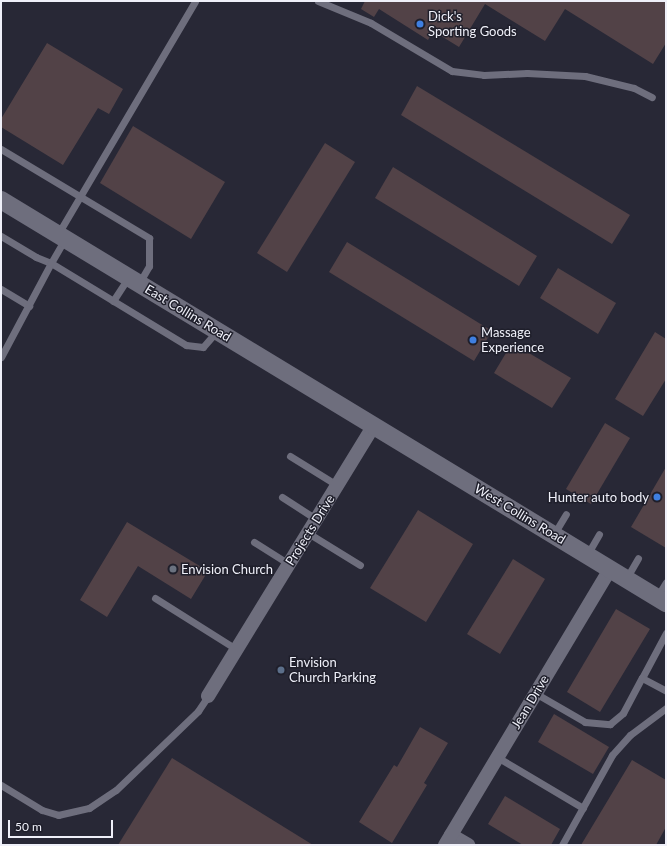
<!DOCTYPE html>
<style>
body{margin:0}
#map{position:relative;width:667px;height:846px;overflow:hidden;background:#282836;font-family:Lato,sans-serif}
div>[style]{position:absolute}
.building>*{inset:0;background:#524247}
.service>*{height:7px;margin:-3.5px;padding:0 3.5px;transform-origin:3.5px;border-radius:3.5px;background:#6e6e7d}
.minor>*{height:14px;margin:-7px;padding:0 7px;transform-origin:7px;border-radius:7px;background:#6e6e7d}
.tertiary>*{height:18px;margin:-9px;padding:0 9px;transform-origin:9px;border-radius:9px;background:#6e6e7d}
.dots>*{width:11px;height:11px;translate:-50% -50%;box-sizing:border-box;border:2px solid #1f1f2b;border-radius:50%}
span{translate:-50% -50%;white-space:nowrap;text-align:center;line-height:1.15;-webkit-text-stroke:3px #1f1f2b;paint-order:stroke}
.poi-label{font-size:13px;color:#eff0f9}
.left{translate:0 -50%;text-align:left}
.right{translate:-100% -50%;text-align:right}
.street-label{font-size:13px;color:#eff0f9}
.frame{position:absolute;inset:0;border:2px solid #eff0f9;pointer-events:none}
.scale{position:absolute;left:8px;top:820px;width:105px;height:18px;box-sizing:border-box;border:2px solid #eff0f9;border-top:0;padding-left:5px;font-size:12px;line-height:14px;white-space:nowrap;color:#eff0f9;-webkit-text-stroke:3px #1f1f2b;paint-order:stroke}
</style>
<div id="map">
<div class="building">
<div style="clip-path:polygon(365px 1px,666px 1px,666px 43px,653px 64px,565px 9px,545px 41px,485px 4px,459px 47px,433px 31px,428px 40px,379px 9px,374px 17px,361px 9px)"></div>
<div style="clip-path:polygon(47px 43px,123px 89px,109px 114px,98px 108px,63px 165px,1px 127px,1px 119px)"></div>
<div style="clip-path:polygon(417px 86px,630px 215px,612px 244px,401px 115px)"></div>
<div style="clip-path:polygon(133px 126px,225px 182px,191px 239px,100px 183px)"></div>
<div style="clip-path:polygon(325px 143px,355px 162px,287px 272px,257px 253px)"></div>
<div style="clip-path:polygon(393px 167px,537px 256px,519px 286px,375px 198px)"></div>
<div style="clip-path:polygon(347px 242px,492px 331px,474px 361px,329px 272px)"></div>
<div style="clip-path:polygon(558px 268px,616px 303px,598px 334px,540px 298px)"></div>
<div style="clip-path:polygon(655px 332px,666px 339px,666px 379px,643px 416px,615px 399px)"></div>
<div style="clip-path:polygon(512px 343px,571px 378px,552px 408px,494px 373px)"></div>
<div style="clip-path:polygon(605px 423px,630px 438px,591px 504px,566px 489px)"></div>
<div style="clip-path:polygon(666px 467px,666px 548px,631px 527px)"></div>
<div style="clip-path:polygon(418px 510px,473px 544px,426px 622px,370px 588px)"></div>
<div style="clip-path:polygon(127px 522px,208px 571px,191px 599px,138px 566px,107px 617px,80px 600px)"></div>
<div style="clip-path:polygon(513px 559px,545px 579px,500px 654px,467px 634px)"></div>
<div style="clip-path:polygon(616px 609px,650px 629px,600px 712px,567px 692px)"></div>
<div style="clip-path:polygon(554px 714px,609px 747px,593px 774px,538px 742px)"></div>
<div style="clip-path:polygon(420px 727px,448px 743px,424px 783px,427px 785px,392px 843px,359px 822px,394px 765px,397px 767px)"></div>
<div style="clip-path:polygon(172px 758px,313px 845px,118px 845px)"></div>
<div style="clip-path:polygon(632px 760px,666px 780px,666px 827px,656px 845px,581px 845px)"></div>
<div style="clip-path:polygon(505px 796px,560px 829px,551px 845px,523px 845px,488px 824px)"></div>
</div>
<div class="service">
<div style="left:318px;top:1px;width:57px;rotate:22.5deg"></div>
<div style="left:371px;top:23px;width:94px;rotate:30.7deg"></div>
<div style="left:452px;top:71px;width:32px;rotate:7deg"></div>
<div style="left:484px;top:75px;width:43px;rotate:-2.7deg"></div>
<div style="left:527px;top:73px;width:58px;rotate:3deg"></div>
<div style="left:585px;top:76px;width:50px;rotate:13.8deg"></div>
<div style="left:634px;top:88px;width:20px;rotate:27deg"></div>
<div style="left:1px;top:149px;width:173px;rotate:31deg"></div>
<div style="left:149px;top:238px;width:28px;rotate:90deg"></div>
<div style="left:149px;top:266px;width:20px;rotate:120deg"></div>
<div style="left:58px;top:234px;width:270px;rotate:-59.5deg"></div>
<div style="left:1px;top:236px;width:41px;rotate:31deg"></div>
<div style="left:36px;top:257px;width:16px;rotate:22deg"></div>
<div style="left:51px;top:263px;width:28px;rotate:-60deg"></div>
<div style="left:1px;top:289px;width:33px;rotate:31deg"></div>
<div style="left:113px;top:301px;width:27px;rotate:-57deg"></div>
<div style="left:1px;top:357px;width:106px;rotate:-62deg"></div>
<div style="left:51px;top:263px;width:158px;rotate:31.3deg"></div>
<div style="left:186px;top:345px;width:17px;rotate:7deg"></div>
<div style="left:203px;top:347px;width:20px;rotate:-49deg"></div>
<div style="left:290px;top:456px;width:55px;rotate:31.7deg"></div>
<div style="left:282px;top:497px;width:40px;rotate:32.9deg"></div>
<div style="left:308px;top:533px;width:61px;rotate:31.6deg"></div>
<div style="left:554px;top:534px;width:23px;rotate:-59deg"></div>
<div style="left:254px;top:542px;width:41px;rotate:32.2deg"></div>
<div style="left:587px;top:555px;width:24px;rotate:-60deg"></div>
<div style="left:626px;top:579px;width:24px;rotate:-60deg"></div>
<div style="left:657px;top:597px;width:17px;rotate:-59deg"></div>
<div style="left:155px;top:598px;width:96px;rotate:32.2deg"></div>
<div style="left:642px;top:678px;width:51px;rotate:-61.9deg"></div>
<div style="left:535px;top:693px;width:58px;rotate:30.1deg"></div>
<div style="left:585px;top:722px;width:25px;rotate:5deg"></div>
<div style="left:610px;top:724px;width:17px;rotate:-40deg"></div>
<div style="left:623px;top:713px;width:40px;rotate:-62deg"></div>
<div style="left:642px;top:678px;width:27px;rotate:28deg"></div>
<div style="left:497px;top:757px;width:100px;rotate:30.7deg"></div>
<div style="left:1px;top:785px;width:48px;rotate:31.4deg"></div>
<div style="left:42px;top:810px;width:17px;rotate:17deg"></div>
<div style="left:58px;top:815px;width:32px;rotate:-13deg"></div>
<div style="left:89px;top:808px;width:32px;rotate:-34deg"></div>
<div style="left:116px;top:790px;width:114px;rotate:-43.9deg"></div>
<div style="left:198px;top:711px;width:18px;rotate:-56deg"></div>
<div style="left:562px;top:845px;width:103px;rotate:-60.9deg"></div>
<div style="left:612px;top:755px;width:27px;rotate:-48deg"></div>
<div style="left:630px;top:735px;width:45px;rotate:-36.9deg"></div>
</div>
<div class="minor">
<div style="left:208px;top:696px;width:318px;rotate:-58.5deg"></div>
<div style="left:451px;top:835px;width:20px;rotate:30deg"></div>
<div style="left:445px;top:845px;width:322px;rotate:-59.1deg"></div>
</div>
<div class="tertiary">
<div style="left:1px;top:200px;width:778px;rotate:31.22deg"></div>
</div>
<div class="dots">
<div style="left:420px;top:24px;background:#3f7fe0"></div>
<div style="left:473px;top:340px;background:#3f7fe0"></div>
<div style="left:657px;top:497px;background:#3f7fe0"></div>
<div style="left:173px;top:569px;background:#6b7280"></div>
<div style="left:281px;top:670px;background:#5c6f8a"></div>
</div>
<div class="poi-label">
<span class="left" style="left:428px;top:24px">Dick's<br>Sporting Goods</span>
<span class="left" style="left:481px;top:340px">Massage<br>Experience</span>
<span class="right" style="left:649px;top:497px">Hunter auto body</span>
<span class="left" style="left:181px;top:569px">Envision Church</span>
<span class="left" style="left:289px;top:670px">Envision<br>Church Parking</span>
</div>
<div class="street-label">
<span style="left:188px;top:313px;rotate:31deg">East Collins Road</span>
<span style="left:520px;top:514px;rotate:31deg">West Collins Road</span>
<span style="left:310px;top:530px;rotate:-58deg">Projects Drive</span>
<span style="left:530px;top:702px;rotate:-59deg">Jean Drive</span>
</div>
<div class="frame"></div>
<div class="scale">50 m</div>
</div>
